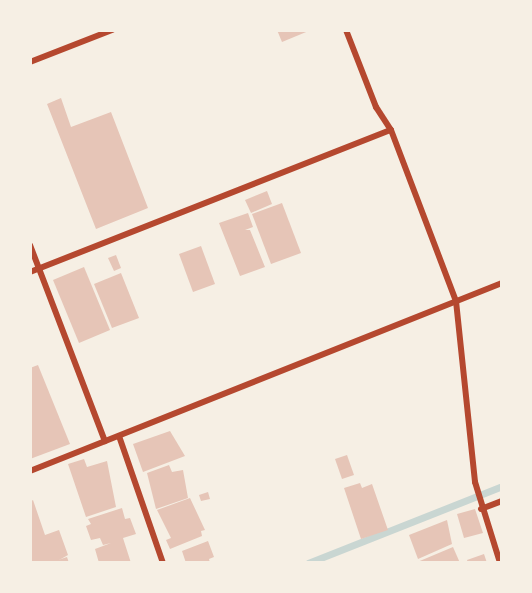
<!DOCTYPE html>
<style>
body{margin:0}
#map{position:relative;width:532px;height:593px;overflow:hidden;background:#f6efe4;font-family:"Noto Sans",sans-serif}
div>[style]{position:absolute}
.stream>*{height:7px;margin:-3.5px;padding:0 3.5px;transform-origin:3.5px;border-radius:3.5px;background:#c9d6d2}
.building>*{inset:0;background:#e6c5b7}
.minor>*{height:6px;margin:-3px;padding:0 3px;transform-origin:3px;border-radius:3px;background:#b5482f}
span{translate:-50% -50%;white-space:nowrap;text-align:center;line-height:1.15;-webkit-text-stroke:4.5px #f6efe4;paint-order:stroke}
.frame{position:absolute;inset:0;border:32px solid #f6efe4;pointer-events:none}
</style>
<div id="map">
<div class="stream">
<div style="left:308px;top:563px;width:209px;rotate:-21.6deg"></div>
</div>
<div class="building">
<div style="clip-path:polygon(277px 30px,311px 30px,282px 42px)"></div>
<div style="clip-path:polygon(61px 98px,71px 127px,111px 112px,148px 208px,96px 229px,47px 104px)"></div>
<div style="clip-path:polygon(267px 191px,272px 204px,251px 213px,245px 200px)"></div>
<div style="clip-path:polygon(282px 203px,301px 253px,271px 264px,252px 214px)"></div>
<div style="clip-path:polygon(248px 213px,253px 227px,245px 230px,250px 230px,265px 267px,240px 276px,219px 223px)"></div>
<div style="clip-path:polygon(201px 246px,215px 284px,193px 292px,179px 254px)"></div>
<div style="clip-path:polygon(116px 255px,121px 268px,114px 271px,108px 258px)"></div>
<div style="clip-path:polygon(84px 267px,110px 330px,79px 343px,53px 280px)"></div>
<div style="clip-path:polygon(121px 273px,139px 318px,112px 328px,94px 284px)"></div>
<div style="clip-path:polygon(38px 365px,70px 444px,30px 459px,30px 368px)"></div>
<div style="clip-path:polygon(170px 431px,185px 456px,143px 472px,133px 444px)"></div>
<div style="clip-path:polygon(347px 455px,354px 475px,342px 479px,335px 459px)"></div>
<div style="clip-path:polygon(84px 459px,87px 467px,107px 461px,116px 507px,86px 517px,68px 464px)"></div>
<div style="clip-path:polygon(169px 465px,172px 472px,183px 470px,188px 498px,156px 509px,147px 473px)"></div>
<div style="clip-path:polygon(360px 483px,362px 488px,372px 484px,388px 530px,361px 539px,344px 488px)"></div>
<div style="clip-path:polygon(208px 492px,210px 499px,201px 501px,199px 495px)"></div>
<div style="clip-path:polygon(190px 498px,205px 530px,201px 531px,202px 536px,170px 549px,166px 540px,171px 538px,157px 510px)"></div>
<div style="clip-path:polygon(33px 500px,45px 535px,59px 530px,68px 555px,54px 563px,30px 563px,30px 502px)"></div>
<div style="clip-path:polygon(122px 508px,125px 519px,130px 518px,136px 534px,123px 538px,131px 563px,99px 563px,95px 549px,111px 543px,103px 545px,100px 538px,91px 540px,86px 526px,91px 524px,88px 519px)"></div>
<div style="clip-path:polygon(475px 509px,483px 533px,464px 538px,457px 514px)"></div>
<div style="clip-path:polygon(447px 520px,452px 544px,418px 559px,409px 535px)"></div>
<div style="clip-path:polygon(208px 541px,214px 557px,209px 559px,210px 563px,186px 563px,182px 551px)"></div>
<div style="clip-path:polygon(453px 547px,460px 563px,415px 563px)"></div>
<div style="clip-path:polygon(484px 554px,487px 563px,468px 563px,467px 560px)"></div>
<div style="clip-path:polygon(67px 557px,69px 563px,56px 563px,55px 561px)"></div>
</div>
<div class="minor">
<div style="left:346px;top:30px;width:83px;rotate:68.7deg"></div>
<div style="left:376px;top:107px;width:27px;rotate:57deg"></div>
<div style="left:391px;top:130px;width:183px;rotate:69.2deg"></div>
<div style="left:456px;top:301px;width:182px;rotate:84deg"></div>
<div style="left:475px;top:482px;width:85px;rotate:72.8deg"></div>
<div style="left:30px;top:62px;width:88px;rotate:-21.3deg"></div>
<div style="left:30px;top:245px;width:210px;rotate:69.1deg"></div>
<div style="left:30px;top:272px;width:388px;rotate:-21.5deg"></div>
<div style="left:119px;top:436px;width:134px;rotate:70.9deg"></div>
<div style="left:30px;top:471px;width:508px;rotate:-21.72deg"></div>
<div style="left:481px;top:509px;width:22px;rotate:-21deg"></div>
</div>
<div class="frame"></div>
</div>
